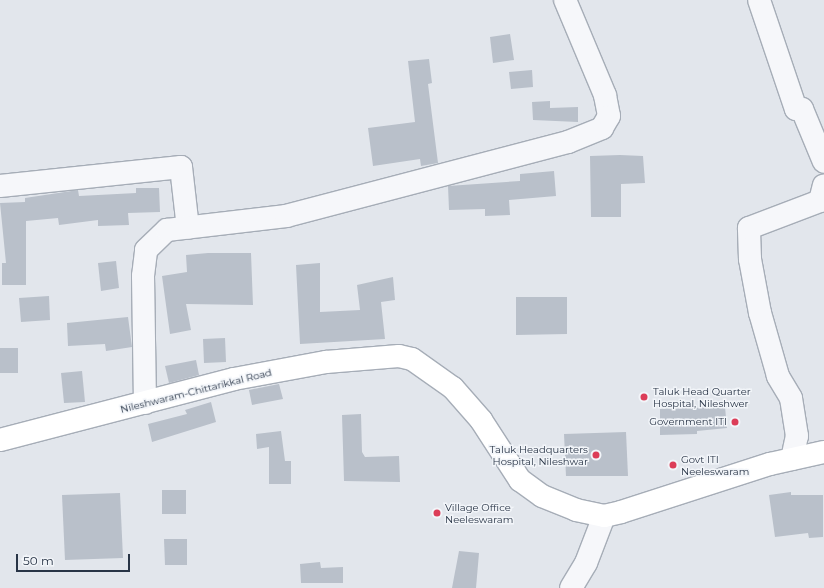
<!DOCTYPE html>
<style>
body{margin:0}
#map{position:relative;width:824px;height:588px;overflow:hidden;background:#e2e6ec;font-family:Montserrat,sans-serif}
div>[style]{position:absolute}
.building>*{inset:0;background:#b9c0ca}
.roads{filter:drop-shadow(1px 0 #a6adb7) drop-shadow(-1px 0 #a6adb7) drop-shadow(0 1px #a6adb7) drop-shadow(0 -1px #a6adb7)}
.minor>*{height:22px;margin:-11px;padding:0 11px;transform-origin:11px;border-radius:11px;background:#f6f7fa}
.major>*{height:22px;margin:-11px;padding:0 11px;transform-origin:11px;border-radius:11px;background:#fff}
.dots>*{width:11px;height:11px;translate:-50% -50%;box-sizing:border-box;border:2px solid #f2f5f9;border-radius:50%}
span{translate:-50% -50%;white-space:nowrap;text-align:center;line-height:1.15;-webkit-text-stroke:3px #f2f5f9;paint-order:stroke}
.street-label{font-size:10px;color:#283446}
.poi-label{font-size:10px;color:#283446}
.left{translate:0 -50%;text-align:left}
.right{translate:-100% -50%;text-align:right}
.scale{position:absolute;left:16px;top:554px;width:114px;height:18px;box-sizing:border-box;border:2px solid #283446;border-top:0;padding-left:5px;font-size:12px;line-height:14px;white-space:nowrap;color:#283446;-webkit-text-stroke:3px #f2f5f9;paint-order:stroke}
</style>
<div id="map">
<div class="building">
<div style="clip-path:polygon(510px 34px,514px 60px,493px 63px,490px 37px)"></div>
<div style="clip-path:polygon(429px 59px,432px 83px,428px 84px,438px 163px,421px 166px,420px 159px,373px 166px,368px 128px,415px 122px,408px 61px)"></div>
<div style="clip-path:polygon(532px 70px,533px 87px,511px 89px,509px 72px)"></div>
<div style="clip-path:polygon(550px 101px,550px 108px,578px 107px,578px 122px,533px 120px,532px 102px)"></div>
<div style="clip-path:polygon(620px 155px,643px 156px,645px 183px,621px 184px,621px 217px,591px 217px,590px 156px)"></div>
<div style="clip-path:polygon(554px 171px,556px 196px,509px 200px,510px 215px,485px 216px,485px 209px,449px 210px,448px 186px,520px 181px,520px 174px)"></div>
<div style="clip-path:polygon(136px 188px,159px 188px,160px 212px,128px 213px,129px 225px,98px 226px,98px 220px,59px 225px,58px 218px,26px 221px,26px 285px,2px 285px,2px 263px,6px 263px,0 203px,25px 202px,25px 198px,78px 190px,79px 196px,136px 193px)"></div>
<div style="clip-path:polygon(208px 253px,251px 253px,253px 305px,186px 304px,191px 330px,170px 334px,162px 276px,187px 272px,186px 255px)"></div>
<div style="clip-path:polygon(116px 261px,119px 288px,101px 291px,98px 263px)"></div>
<div style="clip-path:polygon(320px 263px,320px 312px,360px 310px,357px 285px,393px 277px,395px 300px,381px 302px,385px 339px,300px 344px,296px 265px)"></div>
<div style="clip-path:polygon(49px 296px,50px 320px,21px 322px,19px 298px)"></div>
<div style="clip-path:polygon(516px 297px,567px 297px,567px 334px,516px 335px)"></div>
<div style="clip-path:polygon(128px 317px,132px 347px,106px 351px,105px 344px,68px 346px,67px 323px)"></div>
<div style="clip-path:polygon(225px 338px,226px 362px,204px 363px,203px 339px)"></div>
<div style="clip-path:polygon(0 348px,18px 348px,18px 373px,0 373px)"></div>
<div style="clip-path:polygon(196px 360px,199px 375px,169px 383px,165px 366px)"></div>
<div style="clip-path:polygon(82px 371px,85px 402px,64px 403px,61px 373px)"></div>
<div style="clip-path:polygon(279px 384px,283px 399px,252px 405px,249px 390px)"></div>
<div style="clip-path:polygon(211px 402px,216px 422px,152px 442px,148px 424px,187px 414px,185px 410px)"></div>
<div style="clip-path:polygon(725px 407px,727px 428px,697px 431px,697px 434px,660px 435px,660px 409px)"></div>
<div style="clip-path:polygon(361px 414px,362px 452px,365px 457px,399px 456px,400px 482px,344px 481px,342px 415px)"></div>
<div style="clip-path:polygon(281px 431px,285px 461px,291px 461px,291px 484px,269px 484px,269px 447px,257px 449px,256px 434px)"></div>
<div style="clip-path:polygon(626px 432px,628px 476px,566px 476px,564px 434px)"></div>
<div style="clip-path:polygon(162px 490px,186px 490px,186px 514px,162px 514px)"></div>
<div style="clip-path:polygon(791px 492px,791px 495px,823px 495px,823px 537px,809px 538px,808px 533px,775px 537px,769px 495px)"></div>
<div style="clip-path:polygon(120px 493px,123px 558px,65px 560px,62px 495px)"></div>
<div style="clip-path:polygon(164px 539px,187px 539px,187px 565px,165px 565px)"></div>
<div style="clip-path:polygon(459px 551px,479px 553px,476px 588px,452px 588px)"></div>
<div style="clip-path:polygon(320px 562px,321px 568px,343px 567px,343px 583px,301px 583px,300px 564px)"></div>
</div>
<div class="roads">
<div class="minor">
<div style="left:759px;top:0;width:115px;rotate:71.3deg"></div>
<div style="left:796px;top:109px;width:6px"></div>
<div style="left:802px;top:109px;width:57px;rotate:67.5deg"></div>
<div style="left:0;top:186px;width:182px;rotate:-6deg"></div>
<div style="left:181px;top:167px;width:61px;rotate:83.5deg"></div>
<div style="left:145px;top:403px;width:127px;rotate:-90.9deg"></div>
<div style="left:143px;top:276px;width:26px;rotate:-83deg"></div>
<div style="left:146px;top:250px;width:29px;rotate:-44deg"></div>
<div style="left:167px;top:230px;width:120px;rotate:-6.7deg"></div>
<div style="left:286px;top:216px;width:292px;rotate:-14.7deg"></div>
<div style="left:568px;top:142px;width:37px;rotate:-22deg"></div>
<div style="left:602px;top:128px;width:14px;rotate:-60deg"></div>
<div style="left:609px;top:116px;width:21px;rotate:-101deg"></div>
<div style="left:605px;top:95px;width:103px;rotate:-112.8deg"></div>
<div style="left:792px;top:459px;width:24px;rotate:-78deg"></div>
<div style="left:797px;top:436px;width:38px;rotate:-99deg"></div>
<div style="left:791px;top:398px;width:26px;rotate:-121deg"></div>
<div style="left:778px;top:376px;width:66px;rotate:-105.9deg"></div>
<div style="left:760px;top:313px;width:55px;rotate:-100.5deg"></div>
<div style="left:750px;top:259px;width:31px;rotate:-92deg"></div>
<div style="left:749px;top:228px;width:76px;rotate:-20.8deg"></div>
<div style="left:820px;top:201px;width:16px;rotate:-76deg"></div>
<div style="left:571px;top:588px;width:29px;rotate:-59deg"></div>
<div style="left:586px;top:563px;width:50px;rotate:-69deg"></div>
</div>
<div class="major">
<div style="left:0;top:440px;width:242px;rotate:-14.6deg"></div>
<div style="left:234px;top:379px;width:94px;rotate:-10.5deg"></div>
<div style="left:326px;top:362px;width:73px;rotate:-4.7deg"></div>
<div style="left:399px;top:356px;width:13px;rotate:13deg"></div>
<div style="left:412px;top:359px;width:50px;rotate:35.3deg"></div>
<div style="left:453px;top:388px;width:43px;rotate:48.8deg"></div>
<div style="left:481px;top:420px;width:72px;rotate:57deg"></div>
<div style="left:520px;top:480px;width:27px;rotate:36deg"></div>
<div style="left:542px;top:496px;width:37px;rotate:22deg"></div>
<div style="left:576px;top:510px;width:29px;rotate:12deg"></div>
<div style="left:604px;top:516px;width:17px;rotate:-13deg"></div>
<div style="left:621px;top:512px;width:157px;rotate:-17.9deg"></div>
<div style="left:770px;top:464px;width:55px;rotate:-12.5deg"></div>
</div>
</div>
<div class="dots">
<div style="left:644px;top:397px;background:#dc3d58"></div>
<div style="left:735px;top:422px;background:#dc3d58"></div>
<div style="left:596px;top:455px;background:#dc3d58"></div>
<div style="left:673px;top:465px;background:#dc3d58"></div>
<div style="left:437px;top:513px;background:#dc3d58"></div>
</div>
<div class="street-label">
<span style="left:196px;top:391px;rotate:-14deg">Nileshwaram-Chittarikkal Road</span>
</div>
<div class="poi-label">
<span class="left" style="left:653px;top:397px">Taluk Head Quarter<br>Hospital, Nileshwer</span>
<span class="right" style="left:727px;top:422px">Government ITI</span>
<span class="right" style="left:588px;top:455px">Taluk Headquarters<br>Hospital, Nileshwar</span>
<span class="left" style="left:681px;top:465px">Govt ITI<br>Neeleswaram</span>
<span class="left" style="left:445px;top:513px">Village Office<br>Neeleswaram</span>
</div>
<div class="scale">50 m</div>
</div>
